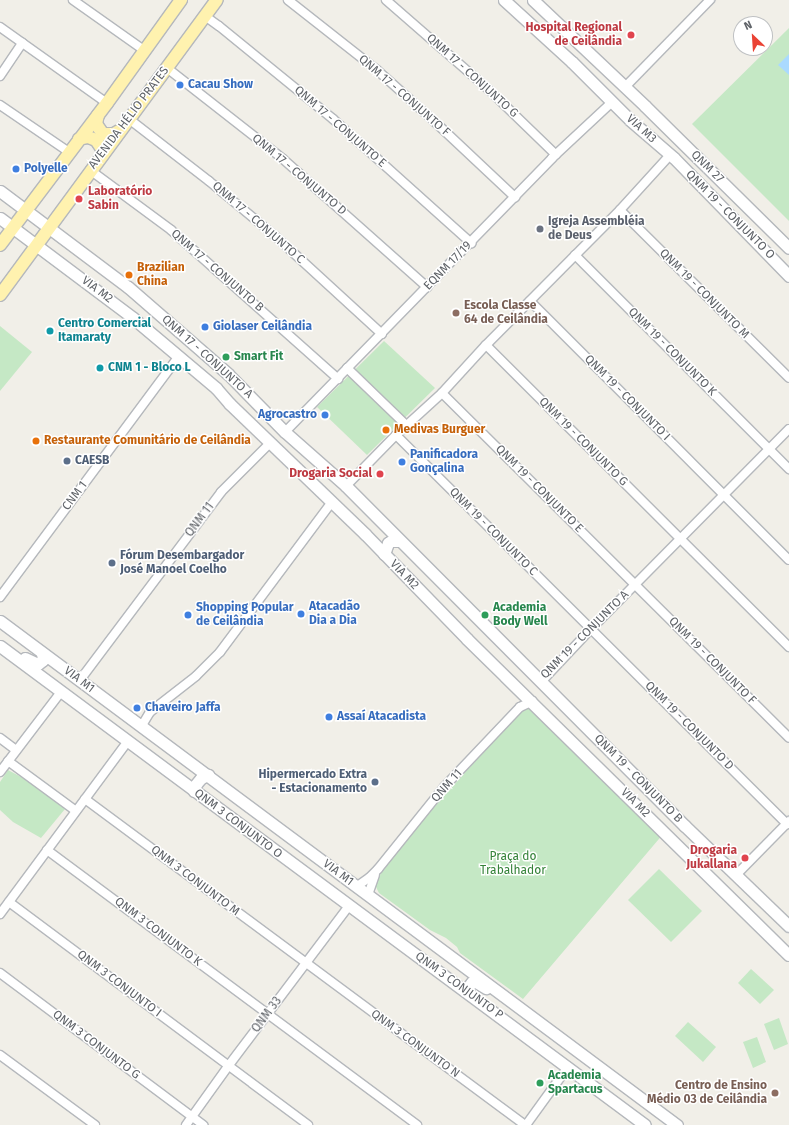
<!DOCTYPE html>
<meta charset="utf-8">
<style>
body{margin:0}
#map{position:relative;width:789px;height:1125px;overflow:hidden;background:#f1efe8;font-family:"Fira Sans",sans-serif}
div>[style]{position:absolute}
.green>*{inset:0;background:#c5e8c5}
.water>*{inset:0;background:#aadaff}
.roads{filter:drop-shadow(1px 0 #b5b8bc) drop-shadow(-1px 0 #b5b8bc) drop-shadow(0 1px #b5b8bc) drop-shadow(0 -1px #b5b8bc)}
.minor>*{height:8px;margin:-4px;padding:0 4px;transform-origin:4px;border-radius:4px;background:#fff}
.secondary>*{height:11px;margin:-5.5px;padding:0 5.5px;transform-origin:5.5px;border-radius:5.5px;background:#fff}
.primary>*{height:12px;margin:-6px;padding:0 6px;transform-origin:6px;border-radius:6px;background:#fff2af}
.dots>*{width:11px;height:11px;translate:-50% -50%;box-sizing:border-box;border:2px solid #fff;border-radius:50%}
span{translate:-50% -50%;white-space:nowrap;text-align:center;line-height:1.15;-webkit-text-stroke:3px #fff;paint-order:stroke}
.health-label{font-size:12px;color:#be3a42;font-weight:700}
.right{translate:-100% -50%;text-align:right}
.left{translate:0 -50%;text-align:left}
.street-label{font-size:12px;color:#5f6368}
.shop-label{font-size:12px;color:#366cbe;font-weight:700}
.worship-label{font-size:12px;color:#5b616d;font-weight:700}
.food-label{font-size:12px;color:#c56008;font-weight:700}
.education-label{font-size:12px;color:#785e54;font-weight:700}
.culture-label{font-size:12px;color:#0d838f;font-weight:700}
.leisure-label{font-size:12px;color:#27864d;font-weight:700}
.service-label{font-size:12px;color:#4e5e75;font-weight:700}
.park-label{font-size:12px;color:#348238}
.north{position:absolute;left:733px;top:16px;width:40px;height:40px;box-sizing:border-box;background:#fff;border:1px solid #bfc1c3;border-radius:50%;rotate:335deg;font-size:11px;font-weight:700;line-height:16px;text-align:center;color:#5f6368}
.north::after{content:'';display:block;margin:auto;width:14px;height:18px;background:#ea4335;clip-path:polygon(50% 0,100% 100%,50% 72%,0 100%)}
</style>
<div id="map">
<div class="green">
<div style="clip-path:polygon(789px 28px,789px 221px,692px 124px)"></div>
<div style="clip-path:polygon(0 326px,32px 352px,0 391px)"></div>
<div style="clip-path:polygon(384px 341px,435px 388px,367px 455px,317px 407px)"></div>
<div style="clip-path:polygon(530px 703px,664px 833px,523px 999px,460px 953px,457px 947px,446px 938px,430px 930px,379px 893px,374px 883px,406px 839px,525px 705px)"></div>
<div style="clip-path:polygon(8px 770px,38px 786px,65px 809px,41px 838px,13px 822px,0 810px,0 782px)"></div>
<div style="clip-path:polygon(659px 869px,702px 911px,671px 942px,628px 900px)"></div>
<div style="clip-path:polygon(751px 969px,774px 990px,760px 1004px,738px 983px)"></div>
<div style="clip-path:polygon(779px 1018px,788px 1044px,774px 1050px,764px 1024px)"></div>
<div style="clip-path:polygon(688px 1022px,716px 1047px,703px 1062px,675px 1036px)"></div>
<div style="clip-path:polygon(757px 1037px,766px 1062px,753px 1068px,743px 1042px)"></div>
</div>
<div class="water">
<div style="clip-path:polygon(789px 54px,789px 75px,778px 65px)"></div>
</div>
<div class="roads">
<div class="minor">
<div style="left:73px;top:0;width:87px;rotate:35.2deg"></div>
<div style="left:288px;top:0;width:113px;rotate:38.2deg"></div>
<div style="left:377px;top:70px;width:78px;rotate:41.9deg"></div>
<div style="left:435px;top:122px;width:110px;rotate:43.2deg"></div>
<div style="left:386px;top:0;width:137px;rotate:41.1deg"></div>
<div style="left:489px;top:90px;width:93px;rotate:44.1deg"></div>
<div style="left:205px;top:16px;width:17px;rotate:36deg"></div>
<div style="left:219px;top:26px;width:147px;rotate:39.2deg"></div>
<div style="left:333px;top:119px;width:186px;rotate:41.9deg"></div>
<div style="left:0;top:27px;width:131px;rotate:35.4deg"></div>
<div style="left:167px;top:68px;width:147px;rotate:38.1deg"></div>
<div style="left:283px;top:159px;width:193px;rotate:41.6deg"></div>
<div style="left:0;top:76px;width:40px;rotate:-56deg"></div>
<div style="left:625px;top:87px;width:122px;rotate:-45.7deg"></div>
<div style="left:0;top:105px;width:83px;rotate:34.3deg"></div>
<div style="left:129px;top:119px;width:101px;rotate:37.8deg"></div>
<div style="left:209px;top:181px;width:86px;rotate:39.8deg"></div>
<div style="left:275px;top:236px;width:145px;rotate:42.5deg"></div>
<div style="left:90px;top:170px;width:101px;rotate:36.5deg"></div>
<div style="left:171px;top:230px;width:224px;rotate:41.7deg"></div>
<div style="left:620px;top:210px;width:238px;rotate:44.8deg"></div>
<div style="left:575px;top:255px;width:303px;rotate:45deg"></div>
<div style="left:530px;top:301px;width:366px;rotate:45deg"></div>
<div style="left:486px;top:345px;width:428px;rotate:44.9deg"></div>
<div style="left:347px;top:368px;width:82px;rotate:44deg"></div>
<div style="left:442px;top:393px;width:489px;rotate:44.8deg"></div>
<div style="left:285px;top:432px;width:383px;rotate:-45.7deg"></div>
<div style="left:552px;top:158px;width:82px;rotate:-43deg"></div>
<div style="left:396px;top:435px;width:552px;rotate:44.85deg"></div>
<div style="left:346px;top:486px;width:71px;rotate:-45.6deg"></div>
<div style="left:396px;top:435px;width:62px;rotate:-42.4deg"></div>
<div style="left:442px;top:393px;width:65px;rotate:-47.5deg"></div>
<div style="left:486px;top:345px;width:190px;rotate:-45.2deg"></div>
<div style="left:620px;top:210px;width:74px;rotate:-47.7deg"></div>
<div style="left:0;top:597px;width:300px;rotate:-53.4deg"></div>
<div style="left:80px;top:680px;width:235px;rotate:-53.1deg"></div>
<div style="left:221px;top:492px;width:69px;rotate:-45deg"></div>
<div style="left:541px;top:682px;width:73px;rotate:-46.7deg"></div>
<div style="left:591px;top:629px;width:281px;rotate:-45.3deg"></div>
<div style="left:141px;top:727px;width:17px;rotate:-59deg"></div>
<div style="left:150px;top:712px;width:58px;rotate:-38deg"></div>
<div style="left:196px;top:676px;width:34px;rotate:-45deg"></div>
<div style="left:220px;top:652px;width:187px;rotate:-53.3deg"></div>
<div style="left:0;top:738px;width:20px;rotate:37deg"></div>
<div style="left:8px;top:761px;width:84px;rotate:36.3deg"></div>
<div style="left:0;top:772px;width:101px;rotate:-52.7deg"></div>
<div style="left:85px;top:799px;width:548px;rotate:36.54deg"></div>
<div style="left:47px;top:850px;width:461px;rotate:36.6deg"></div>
<div style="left:736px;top:875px;width:76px;rotate:-45.5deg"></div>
<div style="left:356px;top:887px;width:16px;rotate:-35deg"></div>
<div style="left:369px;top:878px;width:13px;rotate:-45deg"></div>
<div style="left:378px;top:869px;width:105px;rotate:-51.2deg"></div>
<div style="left:444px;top:787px;width:110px;rotate:-46.5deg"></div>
<div style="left:520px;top:707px;width:14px;rotate:-25deg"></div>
<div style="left:368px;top:895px;width:21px;rotate:-71deg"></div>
<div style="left:9px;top:902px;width:373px;rotate:36.7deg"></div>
<div style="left:0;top:914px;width:215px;rotate:-53.5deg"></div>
<div style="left:0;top:973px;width:254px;rotate:36.8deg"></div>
<div style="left:0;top:1055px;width:118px;rotate:36.4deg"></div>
<div style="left:186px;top:1125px;width:74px;rotate:-54.4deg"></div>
<div style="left:229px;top:1065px;width:199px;rotate:-53deg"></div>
<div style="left:526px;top:1125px;width:72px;rotate:-54.1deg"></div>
</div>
<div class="secondary">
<div style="left:504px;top:0;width:92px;rotate:42.4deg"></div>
<div style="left:572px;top:62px;width:82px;rotate:45deg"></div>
<div style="left:630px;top:120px;width:58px;rotate:40.8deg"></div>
<div style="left:674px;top:158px;width:165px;rotate:45.7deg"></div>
<div style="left:533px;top:0;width:154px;rotate:43.4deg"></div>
<div style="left:645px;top:106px;width:202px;rotate:44.6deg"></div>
<div style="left:0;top:191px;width:160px;rotate:36.9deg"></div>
<div style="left:128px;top:287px;width:133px;rotate:41deg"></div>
<div style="left:228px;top:374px;width:81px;rotate:45.5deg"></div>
<div style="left:285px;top:432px;width:81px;rotate:41.5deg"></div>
<div style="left:346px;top:486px;width:480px;rotate:45.1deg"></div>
<div style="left:685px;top:826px;width:144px;rotate:43.9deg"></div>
<div style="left:0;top:218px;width:166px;rotate:36.9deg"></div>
<div style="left:133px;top:318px;width:109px;rotate:40.1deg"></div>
<div style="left:216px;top:388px;width:21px;rotate:49deg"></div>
<div style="left:230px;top:404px;width:187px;rotate:43.9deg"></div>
<div style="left:365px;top:534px;width:146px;rotate:45.8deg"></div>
<div style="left:467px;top:639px;width:451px;rotate:44.5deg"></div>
<div style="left:384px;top:554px;width:12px;rotate:-70deg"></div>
<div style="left:388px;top:543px;width:4px;rotate:-34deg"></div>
<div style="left:391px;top:541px;width:7px"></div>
<div style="left:0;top:621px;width:844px;rotate:36.67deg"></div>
<div style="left:0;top:646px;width:803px;rotate:36.6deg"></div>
<div style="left:25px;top:658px;width:14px;rotate:25deg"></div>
<div style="left:38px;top:664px;width:6px;rotate:-39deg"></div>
<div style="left:43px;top:660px;width:7px;rotate:-98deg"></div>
<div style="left:194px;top:791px;width:7px;rotate:-74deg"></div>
<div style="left:196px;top:784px;width:8px;rotate:-50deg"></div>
<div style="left:201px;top:778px;width:8px;rotate:-23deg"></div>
<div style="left:470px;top:994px;width:7px;rotate:-117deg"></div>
<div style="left:467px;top:988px;width:8px;rotate:-50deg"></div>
<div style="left:472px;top:982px;width:4px"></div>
<div style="left:476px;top:982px;width:12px;rotate:31deg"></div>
</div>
<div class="primary">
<div style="left:98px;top:115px;width:9px;rotate:103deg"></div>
<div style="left:96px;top:124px;width:12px;rotate:55deg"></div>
<div style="left:103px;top:134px;width:11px"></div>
<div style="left:114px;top:134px;width:6px;rotate:-31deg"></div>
<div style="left:79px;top:139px;width:9px;rotate:-13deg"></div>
<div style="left:88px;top:137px;width:9px;rotate:21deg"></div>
<div style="left:96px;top:140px;width:14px;rotate:56deg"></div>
<div style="left:0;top:245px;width:178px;rotate:-53deg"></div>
<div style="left:107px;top:103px;width:127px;rotate:-54.3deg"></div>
<div style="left:0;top:295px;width:366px;rotate:-53.7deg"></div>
</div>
</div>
<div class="dots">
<div style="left:631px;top:35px;background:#e0444e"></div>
<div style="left:180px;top:85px;background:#3f7fe0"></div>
<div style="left:16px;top:169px;background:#3f7fe0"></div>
<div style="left:79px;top:199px;background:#e0444e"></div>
<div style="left:540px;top:229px;background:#6b7280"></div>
<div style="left:129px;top:275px;background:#e8710a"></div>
<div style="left:456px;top:313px;background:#8d6e63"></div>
<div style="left:205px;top:327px;background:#3f7fe0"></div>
<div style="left:50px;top:331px;background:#0f9aa8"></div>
<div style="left:226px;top:357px;background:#2e9e5b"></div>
<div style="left:100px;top:368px;background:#0f9aa8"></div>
<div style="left:325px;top:415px;background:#3f7fe0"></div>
<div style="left:386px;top:430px;background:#e8710a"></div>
<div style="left:36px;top:441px;background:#e8710a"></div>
<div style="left:67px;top:461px;background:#5c6f8a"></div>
<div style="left:402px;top:462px;background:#3f7fe0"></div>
<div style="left:380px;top:474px;background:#e0444e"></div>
<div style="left:112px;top:563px;background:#5c6f8a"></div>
<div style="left:301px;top:614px;background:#3f7fe0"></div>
<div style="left:188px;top:615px;background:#3f7fe0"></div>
<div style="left:485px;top:615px;background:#2e9e5b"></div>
<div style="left:137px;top:708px;background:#3f7fe0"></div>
<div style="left:329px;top:717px;background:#3f7fe0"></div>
<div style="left:375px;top:782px;background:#5c6f8a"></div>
<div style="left:745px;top:858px;background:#e0444e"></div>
<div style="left:540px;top:1083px;background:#2e9e5b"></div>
<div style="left:775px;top:1093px;background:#8d6e63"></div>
</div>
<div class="health-label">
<span class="right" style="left:622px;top:35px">Hospital Regional<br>de Ceilândia</span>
<span class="left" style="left:88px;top:199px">Laboratório<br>Sabin</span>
<span class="right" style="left:372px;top:474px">Drogaria Social</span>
<span class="right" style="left:737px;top:858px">Drogaria<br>Jukallana</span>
</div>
<div class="street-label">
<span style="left:472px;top:76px;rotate:42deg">QNM 17 - CONJUNTO G</span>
<span style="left:404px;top:96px;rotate:41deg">QNM 17 - CONJUNTO F</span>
<span style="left:129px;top:118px;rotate:-53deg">AVENIDA HÉLIO PRATES</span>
<span style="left:340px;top:127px;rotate:41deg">QNM 17 - CONJUNTO E</span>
<span style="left:641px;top:129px;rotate:42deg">VIA M3</span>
<span style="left:707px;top:167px;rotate:44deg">QNM 27</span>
<span style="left:299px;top:175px;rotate:40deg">QNM 17 - CONJUNTO D</span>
<span style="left:730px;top:215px;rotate:45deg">QNM 19 - CONJUNTO O</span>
<span style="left:258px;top:223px;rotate:41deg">QNM 17 - CONJUNTO C</span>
<span style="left:448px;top:266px;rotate:-46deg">EQNM 17/19</span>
<span style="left:217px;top:271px;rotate:41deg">QNM 17 - CONJUNTO B</span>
<span style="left:97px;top:290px;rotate:37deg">VIA M2</span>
<span style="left:704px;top:294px;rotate:45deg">QNM 19 - CONJUNTO M</span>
<span style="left:672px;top:352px;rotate:45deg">QNM 19 - CONJUNTO K</span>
<span style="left:207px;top:357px;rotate:42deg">QNM 17 - CONJUNTO A</span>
<span style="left:627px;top:398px;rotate:45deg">QNM 19 - CONJUNTO I</span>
<span style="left:583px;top:442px;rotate:45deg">QNM 19 - CONJUNTO G</span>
<span style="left:539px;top:489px;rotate:45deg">QNM 19 - CONJUNTO E</span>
<span style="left:75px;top:496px;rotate:-53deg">CNM 1</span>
<span style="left:200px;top:520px;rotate:-53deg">QNM 11</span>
<span style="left:493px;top:532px;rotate:45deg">QNM 19 - CONJUNTO C</span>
<span style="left:404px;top:575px;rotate:46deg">VIA M2</span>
<span style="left:585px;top:635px;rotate:-45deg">QNM 19 - CONJUNTO A</span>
<span style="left:712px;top:661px;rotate:45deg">QNM 19 - CONJUNTO F</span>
<span style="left:79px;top:680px;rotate:37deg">VIA M1</span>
<span style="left:689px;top:726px;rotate:45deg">QNM 19 - CONJUNTO D</span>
<span style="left:638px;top:779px;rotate:45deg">QNM 19 - CONJUNTO B</span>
<span style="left:447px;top:786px;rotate:-48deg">QNM 11</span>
<span style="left:635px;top:803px;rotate:45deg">VIA M2</span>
<span style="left:238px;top:824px;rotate:37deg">QNM 3 CONJUNTO O</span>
<span style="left:338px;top:873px;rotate:37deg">VIA M1</span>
<span style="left:195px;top:881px;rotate:37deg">QNM 3 CONJUNTO M</span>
<span style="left:158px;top:932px;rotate:37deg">QNM 3 CONJUNTO K</span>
<span style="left:119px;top:984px;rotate:37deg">QNM 3 CONJUNTO I</span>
<span style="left:459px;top:986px;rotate:36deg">QNM 3 CONJUNTO P</span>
<span style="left:267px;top:1015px;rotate:-53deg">QNM 33</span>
<span style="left:415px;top:1044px;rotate:36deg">QNM 3 CONJUNTO N</span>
<span style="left:96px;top:1045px;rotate:37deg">QNM 3 CONJUNTO G</span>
</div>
<div class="shop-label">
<span class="left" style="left:188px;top:85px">Cacau Show</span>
<span class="left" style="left:24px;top:169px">Polyelle</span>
<span class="left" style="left:213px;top:327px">Giolaser Ceilândia</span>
<span class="right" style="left:317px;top:415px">Agrocastro</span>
<span class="left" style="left:410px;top:462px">Panificadora<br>Gonçalina</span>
<span class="left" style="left:309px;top:614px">Atacadão<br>Dia a Dia</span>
<span class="left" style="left:196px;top:615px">Shopping Popular<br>de Ceilândia</span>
<span class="left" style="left:145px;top:708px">Chaveiro Jaffa</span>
<span class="left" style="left:337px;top:717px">Assaí Atacadista</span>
</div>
<div class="worship-label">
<span class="left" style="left:548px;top:229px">Igreja Assembléia<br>de Deus</span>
</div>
<div class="food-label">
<span class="left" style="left:137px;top:275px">Brazilian<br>China</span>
<span class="left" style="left:394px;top:430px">Medivas Burguer</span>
<span class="left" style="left:44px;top:441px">Restaurante Comunitário de Ceilândia</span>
</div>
<div class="education-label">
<span class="left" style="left:464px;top:313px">Escola Classe<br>64 de Ceilândia</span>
<span class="right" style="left:767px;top:1093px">Centro de Ensino<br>Médio 03 de Ceilândia</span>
</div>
<div class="culture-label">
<span class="left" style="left:58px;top:331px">Centro Comercial<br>Itamaraty</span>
<span class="left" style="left:108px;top:368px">CNM 1 - Bloco L</span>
</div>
<div class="leisure-label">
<span class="left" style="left:234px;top:357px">Smart Fit</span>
<span class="left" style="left:493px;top:615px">Academia<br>Body Well</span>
<span class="left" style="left:548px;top:1083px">Academia<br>Spartacus</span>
</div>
<div class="service-label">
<span class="left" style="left:75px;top:461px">CAESB</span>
<span class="left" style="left:120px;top:563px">Fórum Desembargador<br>José Manoel Coelho</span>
<span class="right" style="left:367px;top:782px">Hipermercado Extra<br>- Estacionamento</span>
</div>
<div class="park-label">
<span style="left:513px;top:864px">Praça do<br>Trabalhador</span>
</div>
<div class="north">N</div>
</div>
